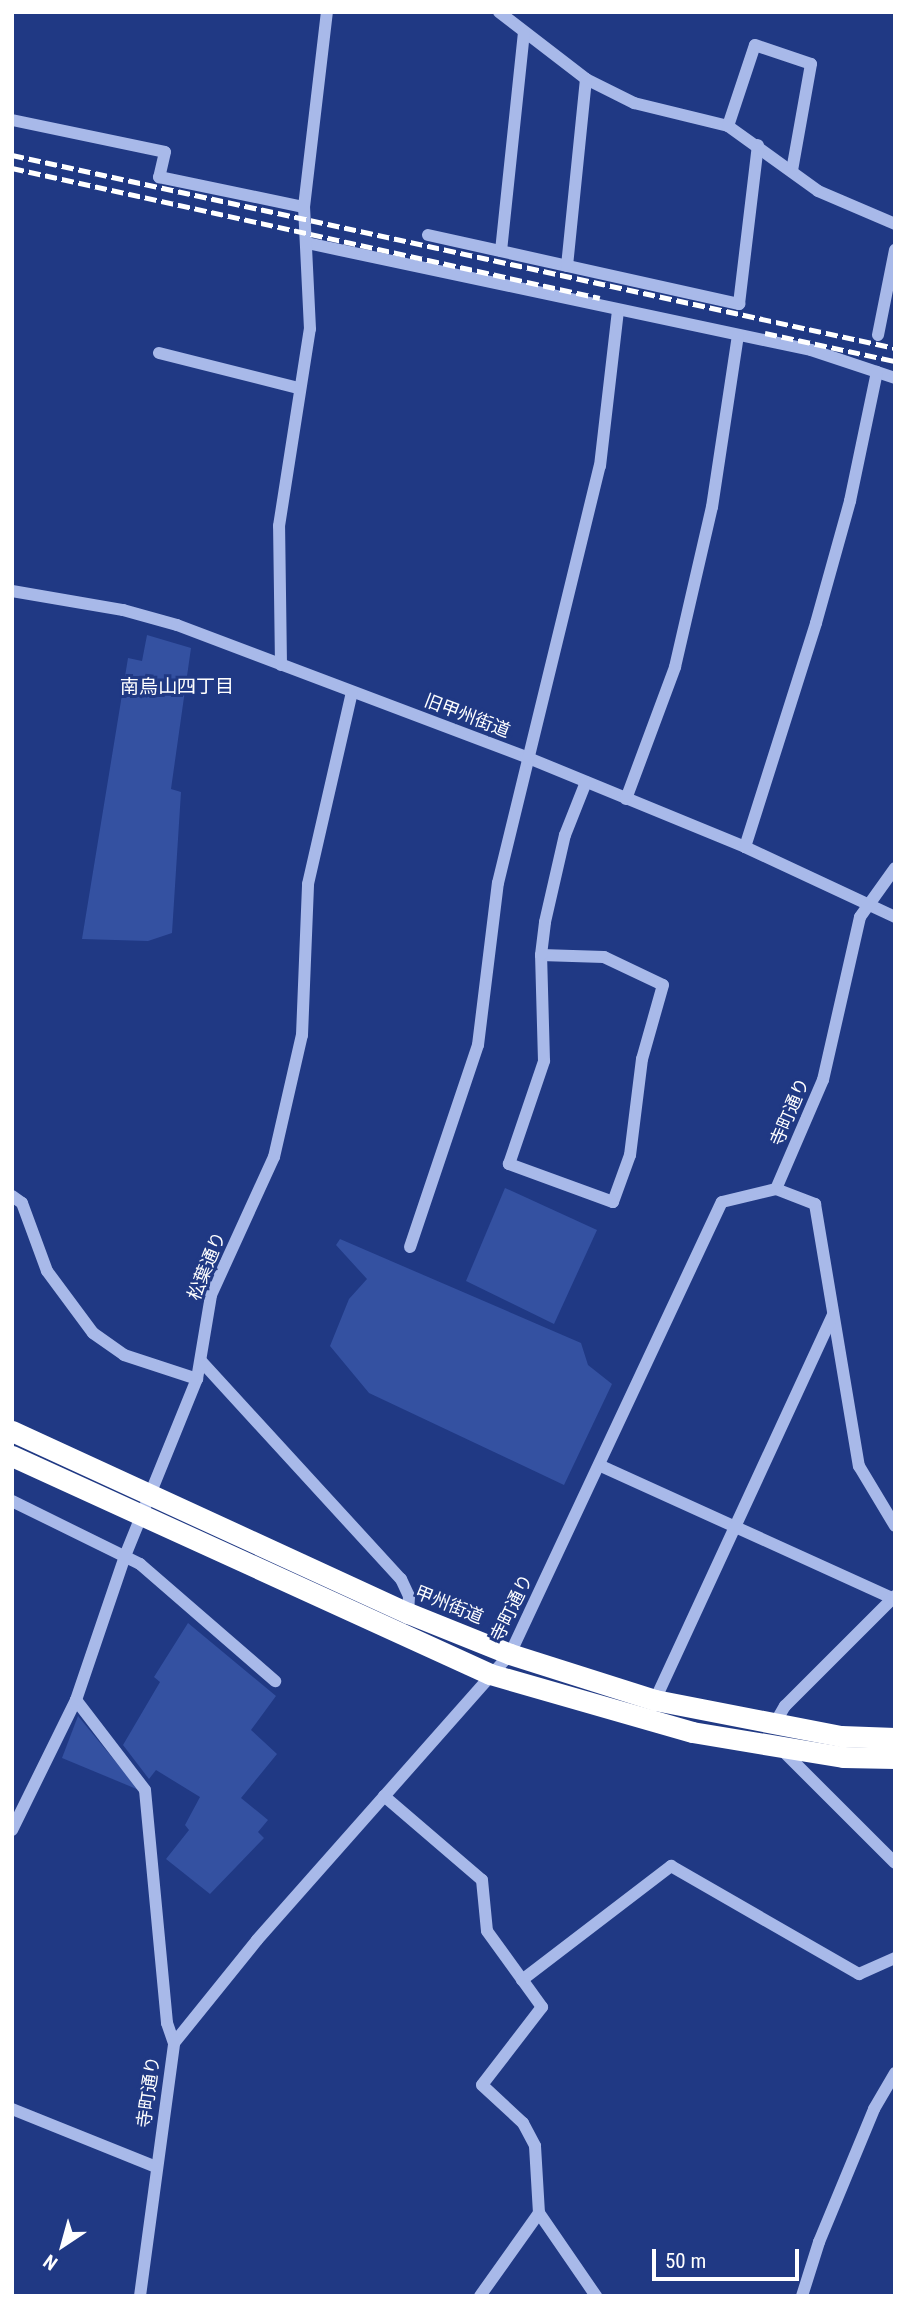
<!DOCTYPE html>
<meta charset="utf-8">
<style>
body{margin:0}
#map{position:relative;width:907px;height:2308px;overflow:hidden;background:#203984;font-family:"Roboto Condensed","Noto Sans JP",sans-serif}
div>[style]{position:absolute}
.green>*{inset:0;background:#3451a1}
.minor>*{height:12px;margin:-6px;padding:0 6px;transform-origin:6px;border-radius:6px;background:#a8b9e9}
.highway>*{height:21px;margin:-10.5px;padding:0 10.5px;transform-origin:10.5px;border-radius:10.5px;background:#fff}
.rail>*{height:5px;margin-top:-2.5px;transform-origin:0;background:repeating-linear-gradient(90deg,#fff 0 12px,transparent 0 17px)}
span{translate:-50% -50%;white-space:nowrap;text-align:center;line-height:1.15;-webkit-text-stroke:6px #203984;paint-order:stroke}
.street-label{font-size:18px;color:#fff}
.neighbourhood-label{font-size:19px;color:#fff}
.frame{position:absolute;inset:0;border:14px solid #fff;pointer-events:none}
.north{position:absolute;left:28px;top:2210px;width:70px;height:70px;-webkit-text-stroke:5px #203984;paint-order:stroke;rotate:216deg;font-size:19px;font-weight:700;line-height:28px;text-align:center;color:#fff}
.north::after{content:'';display:block;margin:auto;width:24px;height:32px;background:#fff;clip-path:polygon(50% 0,100% 100%,50% 72%,0 100%)}
.scale{position:absolute;left:652px;top:2249px;width:147px;height:32px;box-sizing:border-box;border:4px solid #fff;border-top:0;padding-left:9px;font-size:21px;line-height:24px;white-space:nowrap;color:#fff;-webkit-text-stroke:5px #203984;paint-order:stroke}
</style>
<div id="map">
<div class="green">
<div style="clip-path:polygon(147px 635px,191px 648px,171px 789px,181px 792px,172px 933px,148px 941px,82px 939px,128px 658px,142px 661px)"></div>
<div style="clip-path:polygon(505px 1188px,597px 1230px,554px 1324px,466px 1281px)"></div>
<div style="clip-path:polygon(340px 1239px,581px 1343px,588px 1365px,612px 1384px,564px 1485px,369px 1393px,330px 1346px,349px 1299px,367px 1279px,336px 1245px)"></div>
<div style="clip-path:polygon(188px 1623px,276px 1696px,251px 1730px,277px 1754px,241px 1798px,268px 1820px,258px 1832px,264px 1838px,210px 1894px,166px 1859px,189px 1830px,185px 1825px,200px 1797px,156px 1770px,149px 1779px,123px 1745px,160px 1682px,154px 1677px)"></div>
<div style="clip-path:polygon(78px 1716px,139px 1790px,62px 1758px)"></div>
</div>
<div class="minor">
<div style="left:499px;top:12px;width:110px;rotate:37.6deg"></div>
<div style="left:586px;top:79px;width:54px;rotate:26.6deg"></div>
<div style="left:634px;top:103px;width:97px;rotate:13.7deg"></div>
<div style="left:728px;top:126px;width:111px;rotate:35.8deg"></div>
<div style="left:818px;top:191px;width:84px;rotate:23.2deg"></div>
<div style="left:12px;top:120px;width:156px;rotate:11.8deg"></div>
<div style="left:165px;top:152px;width:26px;rotate:103deg"></div>
<div style="left:159px;top:177px;width:148px;rotate:11.7deg"></div>
<div style="left:728px;top:126px;width:85px;rotate:-71.6deg"></div>
<div style="left:755px;top:45px;width:59px;rotate:18.7deg"></div>
<div style="left:811px;top:64px;width:109px;rotate:100.1deg"></div>
<div style="left:428px;top:235px;width:319px;rotate:12.5deg"></div>
<div style="left:739px;top:304px;width:160px;rotate:-83.2deg"></div>
<div style="left:307px;top:243px;width:515px;rotate:11.99deg"></div>
<div style="left:811px;top:350px;width:89px;rotate:18.4deg"></div>
<div style="left:501px;top:251px;width:220px;rotate:-84deg"></div>
<div style="left:567px;top:266px;width:188px;rotate:-84.2deg"></div>
<div style="left:878px;top:335px;width:87px;rotate:-78.7deg"></div>
<div style="left:159px;top:353px;width:143px;rotate:14.1deg"></div>
<div style="left:12px;top:591px;width:113px;rotate:9.7deg"></div>
<div style="left:123px;top:610px;width:56px;rotate:15.5deg"></div>
<div style="left:177px;top:625px;width:373px;rotate:20.7deg"></div>
<div style="left:526px;top:757px;width:237px;rotate:22.3deg"></div>
<div style="left:745px;top:847px;width:166px;rotate:25deg"></div>
<div style="left:281px;top:665px;width:139px;rotate:-90.8deg"></div>
<div style="left:279px;top:526px;width:199px;rotate:-81.1deg"></div>
<div style="left:310px;top:329px;width:122px;rotate:-92.8deg"></div>
<div style="left:304px;top:207px;width:196px;rotate:-83.3deg"></div>
<div style="left:626px;top:799px;width:141px;rotate:-69.6deg"></div>
<div style="left:675px;top:667px;width:164px;rotate:-77deg"></div>
<div style="left:712px;top:507px;width:173px;rotate:-81.4deg"></div>
<div style="left:745px;top:847px;width:235px;rotate:-72.4deg"></div>
<div style="left:816px;top:623px;width:127px;rotate:-74.4deg"></div>
<div style="left:850px;top:501px;width:132px;rotate:-78.2deg"></div>
<div style="left:541px;top:955px;width:63px;rotate:1.8deg"></div>
<div style="left:604px;top:957px;width:65px;rotate:25.4deg"></div>
<div style="left:663px;top:985px;width:77px;rotate:105.8deg"></div>
<div style="left:642px;top:1059px;width:97px;rotate:97.1deg"></div>
<div style="left:630px;top:1155px;width:50px;rotate:109.9deg"></div>
<div style="left:613px;top:1202px;width:111px;rotate:-159.9deg"></div>
<div style="left:509px;top:1164px;width:109px;rotate:-71.2deg"></div>
<div style="left:544px;top:1061px;width:106px;rotate:-91.6deg"></div>
<div style="left:541px;top:955px;width:33px;rotate:-83deg"></div>
<div style="left:545px;top:922px;width:89px;rotate:-77.1deg"></div>
<div style="left:565px;top:835px;width:57px;rotate:-68.4deg"></div>
<div style="left:776px;top:1189px;width:42px;rotate:21deg"></div>
<div style="left:815px;top:1204px;width:266px;rotate:80.5deg"></div>
<div style="left:859px;top:1466px;width:70px;rotate:59deg"></div>
<div style="left:12px;top:1196px;width:12px;rotate:35deg"></div>
<div style="left:22px;top:1203px;width:72px;rotate:69.8deg"></div>
<div style="left:47px;top:1271px;width:77px;rotate:53.4deg"></div>
<div style="left:93px;top:1333px;width:38px;rotate:35deg"></div>
<div style="left:124px;top:1355px;width:77px;rotate:18.2deg"></div>
<div style="left:410px;top:1247px;width:213px;rotate:-71.4deg"></div>
<div style="left:478px;top:1045px;width:163px;rotate:-83deg"></div>
<div style="left:498px;top:883px;width:429px;rotate:-76.3deg"></div>
<div style="left:600px;top:466px;width:156px;rotate:-83.4deg"></div>
<div style="left:201px;top:1361px;width:296px;rotate:47.5deg"></div>
<div style="left:401px;top:1579px;width:19px;rotate:65deg"></div>
<div style="left:409px;top:1596px;width:17px;rotate:93deg"></div>
<div style="left:601px;top:1466px;width:320px;rotate:24.4deg"></div>
<div style="left:12px;top:1501px;width:143px;rotate:26.2deg"></div>
<div style="left:140px;top:1564px;width:179px;rotate:40.9deg"></div>
<div style="left:76px;top:1700px;width:113px;rotate:52.5deg"></div>
<div style="left:145px;top:1790px;width:234px;rotate:84.6deg"></div>
<div style="left:167px;top:2023px;width:21px;rotate:71deg"></div>
<div style="left:655px;top:1700px;width:424px;rotate:-65.2deg"></div>
<div style="left:775px;top:1723px;width:20px;rotate:-60deg"></div>
<div style="left:785px;top:1706px;width:156px;rotate:-45deg"></div>
<div style="left:781px;top:1749px;width:161px;rotate:45deg"></div>
<div style="left:384px;top:1796px;width:129px;rotate:40.6deg"></div>
<div style="left:482px;top:1880px;width:51px;rotate:84.4deg"></div>
<div style="left:487px;top:1931px;width:94px;rotate:54.1deg"></div>
<div style="left:542px;top:2007px;width:98px;rotate:127.6deg"></div>
<div style="left:482px;top:2085px;width:56px;rotate:42.8deg"></div>
<div style="left:523px;top:2123px;width:26px;rotate:62deg"></div>
<div style="left:535px;top:2146px;width:67px;rotate:86.6deg"></div>
<div style="left:539px;top:2213px;width:102px;rotate:125.4deg"></div>
<div style="left:12px;top:1830px;width:145px;rotate:-63.8deg"></div>
<div style="left:76px;top:1700px;width:152px;rotate:-71.2deg"></div>
<div style="left:125px;top:1556px;width:191px;rotate:-67.9deg"></div>
<div style="left:197px;top:1379px;width:85px;rotate:-80.5deg"></div>
<div style="left:211px;top:1295px;width:152px;rotate:-65.5deg"></div>
<div style="left:274px;top:1157px;width:125px;rotate:-77.1deg"></div>
<div style="left:302px;top:1035px;width:151px;rotate:-87.7deg"></div>
<div style="left:308px;top:884px;width:197px;rotate:-77.1deg"></div>
<div style="left:522px;top:1980px;width:188px;rotate:-37.4deg"></div>
<div style="left:671px;top:1866px;width:217px;rotate:29.9deg"></div>
<div style="left:859px;top:1974px;width:39px;rotate:-24deg"></div>
<div style="left:12px;top:2109px;width:155px;rotate:21.9deg"></div>
<div style="left:539px;top:2213px;width:101px;rotate:55.5deg"></div>
<div style="left:140px;top:2296px;width:255px;rotate:-82.3deg"></div>
<div style="left:174px;top:2043px;width:132px;rotate:-51.1deg"></div>
<div style="left:257px;top:1940px;width:382px;rotate:-48.5deg"></div>
<div style="left:510px;top:1654px;width:499px;rotate:-64.9deg"></div>
<div style="left:722px;top:1202px;width:56px;rotate:-13.5deg"></div>
<div style="left:776px;top:1189px;width:119px;rotate:-66.7deg"></div>
<div style="left:823px;top:1080px;width:167px;rotate:-77.2deg"></div>
<div style="left:860px;top:917px;width:60px;rotate:-54.5deg"></div>
<div style="left:802px;top:2296px;width:57px;rotate:-72.5deg"></div>
<div style="left:819px;top:2242px;width:144px;rotate:-67.5deg"></div>
<div style="left:874px;top:2109px;width:42px;rotate:-59.7deg"></div>
</div>
<div class="highway">
<div style="left:12px;top:1431px;width:436px;rotate:24.7deg"></div>
<div style="left:408px;top:1613px;width:110px;rotate:21.9deg"></div>
<div style="left:510px;top:1654px;width:152px;rotate:17.6deg"></div>
<div style="left:655px;top:1700px;width:189px;rotate:11deg"></div>
<div style="left:841px;top:1736px;width:54px;rotate:2.1deg"></div>
<div style="left:12px;top:1456px;width:525px;rotate:24.52deg"></div>
<div style="left:490px;top:1674px;width:210px;rotate:16deg"></div>
<div style="left:692px;top:1732px;width:153px;rotate:9.4deg"></div>
<div style="left:843px;top:1757px;width:52px;rotate:1.1deg"></div>
</div>
<div class="rail">
<div style="left:12px;top:155px;width:904px;rotate:12.33deg"></div>
<div style="left:12px;top:168px;width:602px;rotate:12.47deg"></div>
<div style="left:765px;top:333px;width:133px;rotate:12.2deg"></div>
</div>
<div class="street-label">
<span style="left:467px;top:716px;rotate:21deg">旧甲州街道</span>
<span style="left:790px;top:1112px;rotate:-67deg">寺町通り</span>
<span style="left:207px;top:1266px;rotate:-68deg">松葉通り</span>
<span style="left:449px;top:1605px;rotate:22deg">甲州街道</span>
<span style="left:512px;top:1608px;rotate:-64deg">寺町通り</span>
<span style="left:149px;top:2092px;rotate:-82deg">寺町通り</span>
</div>
<div class="neighbourhood-label">
<span style="left:177px;top:687px">南烏山四丁目</span>
</div>
<div class="frame"></div>
<div class="north">N</div>
<div class="scale">50 m</div>
</div>
